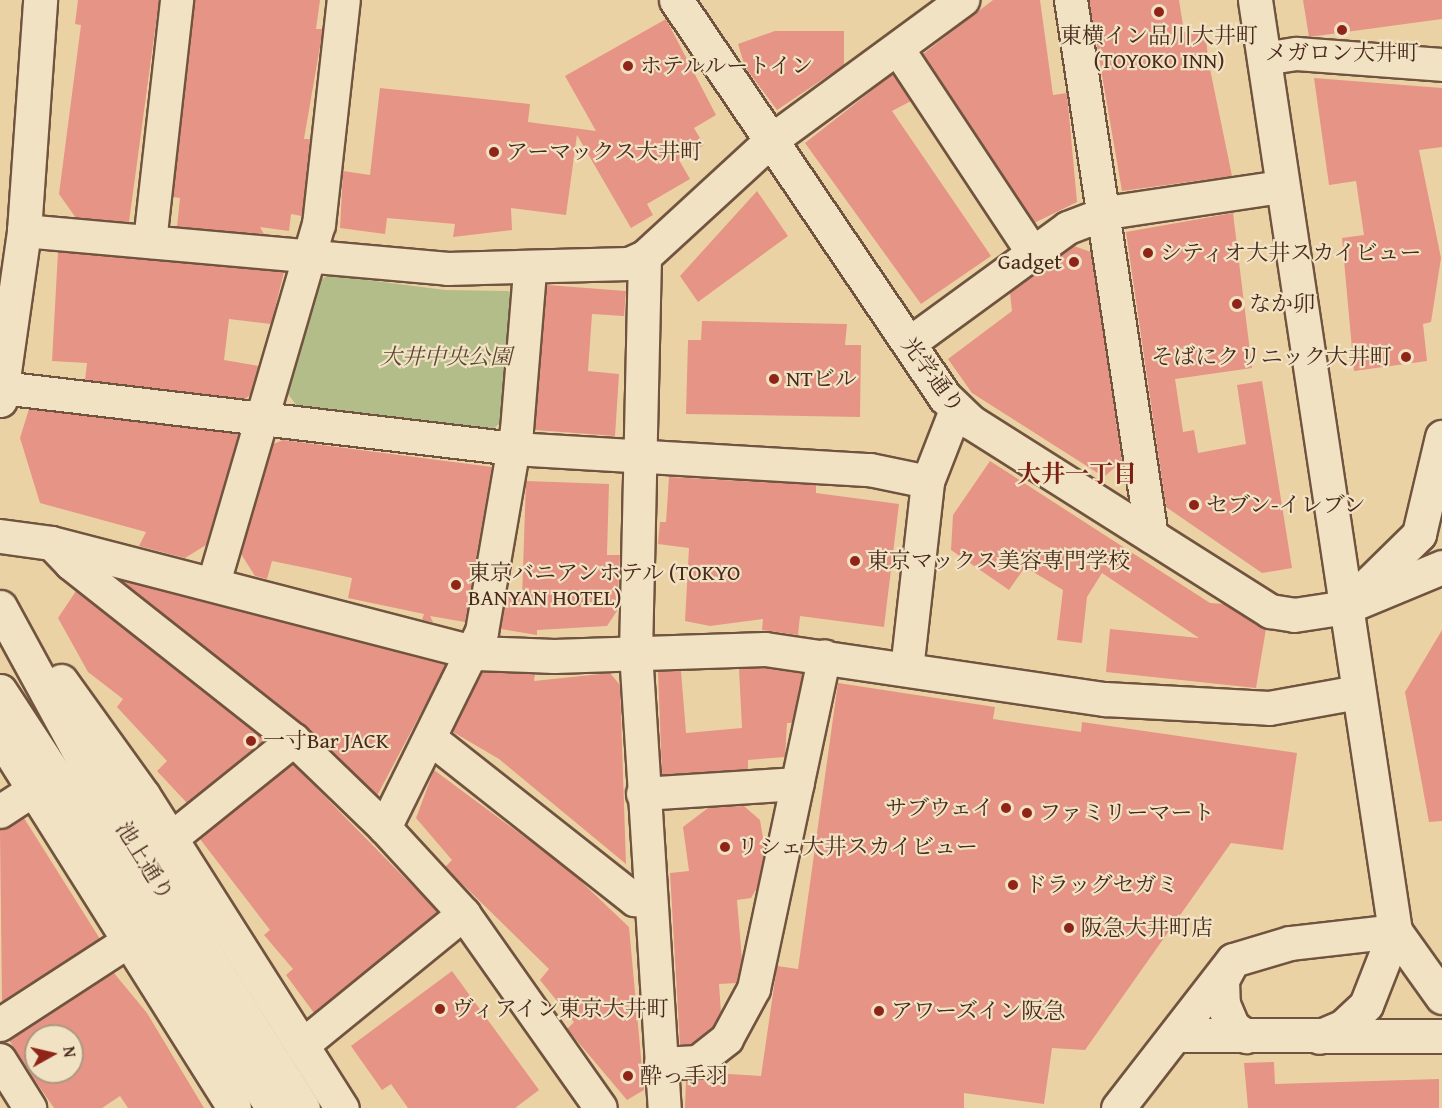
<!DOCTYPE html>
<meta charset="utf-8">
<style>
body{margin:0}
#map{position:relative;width:1442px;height:1108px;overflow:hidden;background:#ebd2a5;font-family:"Gentium Book Plus","Noto Serif JP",serif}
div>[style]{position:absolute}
.green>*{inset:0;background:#b3bd89}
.building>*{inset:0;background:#e69485}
.roads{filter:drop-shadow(2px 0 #71543f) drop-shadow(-2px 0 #71543f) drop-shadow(0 2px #71543f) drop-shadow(0 -2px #71543f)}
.street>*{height:32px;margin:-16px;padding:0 16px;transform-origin:16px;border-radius:16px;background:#f2e2c4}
.secondary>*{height:33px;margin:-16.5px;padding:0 16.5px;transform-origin:16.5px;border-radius:16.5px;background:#f2e2c4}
.dots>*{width:16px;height:16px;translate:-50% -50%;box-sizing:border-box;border:3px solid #f2e2c4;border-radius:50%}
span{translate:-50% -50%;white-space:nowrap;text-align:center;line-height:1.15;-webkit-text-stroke:4.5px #f2e2c4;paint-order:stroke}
.poi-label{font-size:22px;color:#482a1d}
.left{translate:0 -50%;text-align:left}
.right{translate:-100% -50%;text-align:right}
.park-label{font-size:22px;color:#5d4733;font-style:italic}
.street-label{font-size:22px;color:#482a1d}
.neighbourhood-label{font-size:24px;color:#7a1f14;font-weight:700}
.north{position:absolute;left:24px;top:1024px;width:60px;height:60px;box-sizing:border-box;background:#f2e2c4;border:2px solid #ae9881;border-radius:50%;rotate:82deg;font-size:16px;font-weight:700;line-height:24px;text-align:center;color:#482a1d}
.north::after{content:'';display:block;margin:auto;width:21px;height:27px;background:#8f2418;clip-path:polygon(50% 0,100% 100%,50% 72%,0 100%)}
</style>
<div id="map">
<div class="green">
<div style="clip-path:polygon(328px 275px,445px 290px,508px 291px,519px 297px,511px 415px,490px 431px,297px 406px,284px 389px,314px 284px)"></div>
</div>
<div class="building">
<div style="clip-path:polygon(78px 0,159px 0,129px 222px,76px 218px,59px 194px,81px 25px,75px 24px)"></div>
<div style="clip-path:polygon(195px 0,320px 0,316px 29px,323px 29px,304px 139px,310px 139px,302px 216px,291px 214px,289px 231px,260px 227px,264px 234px,177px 227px,180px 198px,173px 197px)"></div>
<div style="clip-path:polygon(993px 0,1040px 0,1053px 95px,1067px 93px,1077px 202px,1034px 223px,923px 54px)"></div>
<div style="clip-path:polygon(1089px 0,1179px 0,1184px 32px,1205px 30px,1208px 57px,1186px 60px,1186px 67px,1210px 69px,1232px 176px,1122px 191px)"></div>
<div style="clip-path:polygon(1303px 0,1442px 0,1442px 19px,1309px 37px)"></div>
<div style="clip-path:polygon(666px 19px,716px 115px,694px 128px,704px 145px,679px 160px,690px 179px,647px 204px,653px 215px,631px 228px,577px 135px,566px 215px,511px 208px,512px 230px,453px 237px,455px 224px,387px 218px,385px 234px,340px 228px,343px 171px,370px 175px,380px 88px,530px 104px,528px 122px,596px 131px,565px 76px)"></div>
<div style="clip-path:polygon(775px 31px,844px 31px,844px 65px,777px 110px,745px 67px,738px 44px)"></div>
<div style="clip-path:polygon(893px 74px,911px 101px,892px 111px,991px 256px,921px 304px,805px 143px)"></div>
<div style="clip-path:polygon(1314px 78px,1442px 88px,1442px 147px,1419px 150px,1441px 258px,1431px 322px,1423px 324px,1427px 361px,1354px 371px,1342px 238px,1364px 235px,1356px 181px,1329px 185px)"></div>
<div style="clip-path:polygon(757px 191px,788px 236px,698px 302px,680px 276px)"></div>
<div style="clip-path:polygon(1233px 213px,1252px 368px,1175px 379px,1183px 432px,1194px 430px,1198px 453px,1246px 444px,1237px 385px,1262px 381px,1292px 568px,1262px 573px,1166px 507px,1126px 232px)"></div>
<div style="clip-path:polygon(1074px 246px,1091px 252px,1122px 461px,1104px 477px,972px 393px,948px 359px,1012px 311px,1010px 293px)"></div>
<div style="clip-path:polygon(58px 252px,284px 272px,271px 324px,229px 319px,224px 360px,259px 366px,250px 395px,245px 399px,85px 380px,87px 363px,52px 361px)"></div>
<div style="clip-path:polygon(547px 285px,626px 291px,624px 316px,592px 314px,588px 371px,619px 374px,615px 436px,535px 430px)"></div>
<div style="clip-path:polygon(702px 321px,847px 324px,845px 345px,861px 345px,860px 417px,686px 414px,688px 340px,701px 340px)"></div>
<div style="clip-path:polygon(29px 409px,239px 434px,206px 545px,185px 558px,139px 546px,146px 532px,40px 503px,20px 438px)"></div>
<div style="clip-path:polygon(283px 440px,492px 467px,465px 622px,430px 616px,433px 622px,422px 620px,424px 614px,348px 598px,352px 578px,311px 569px,272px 561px,267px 579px,255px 576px,241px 554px,273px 444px)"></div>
<div style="clip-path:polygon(990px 461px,1210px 603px,1224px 604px,1266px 629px,1256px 688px,1106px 672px,1110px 629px,1199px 638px,1102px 573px,1087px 597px,1082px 643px,1057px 640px,1063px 590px,1025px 567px,1009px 590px,951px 550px,953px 515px)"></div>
<div style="clip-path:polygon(669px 477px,816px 485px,816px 493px,899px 504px,884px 627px,800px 616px,798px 635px,762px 630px,763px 619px,710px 626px,685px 621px,689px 548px,658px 544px,660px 522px,666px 522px)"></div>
<div style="clip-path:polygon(526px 481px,609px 484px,607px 555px,620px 555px,617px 611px,607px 626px,537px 630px,537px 635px,501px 629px,506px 597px,522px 598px)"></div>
<div style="clip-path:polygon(123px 582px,123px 581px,446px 665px,377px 796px,305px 726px)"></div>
<div style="clip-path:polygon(76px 591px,265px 740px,187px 803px,157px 771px,167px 761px,117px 707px,123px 699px,88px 672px,58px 618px)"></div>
<div style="clip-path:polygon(1442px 630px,1442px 821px,1429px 822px,1405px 692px)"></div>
<div style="clip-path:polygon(764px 668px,803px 674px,792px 723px,787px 723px,785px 757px,748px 760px,748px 769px,662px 775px,658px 671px,681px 671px,686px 733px,742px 728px,739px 669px)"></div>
<div style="clip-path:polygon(482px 672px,535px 674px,534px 681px,610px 673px,620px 685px,626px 864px,499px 759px,453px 732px)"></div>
<div style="clip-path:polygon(838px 683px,995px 707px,993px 719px,1081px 732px,1082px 722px,1297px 753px,1283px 850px,1231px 843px,1085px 1050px,1052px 1048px,1044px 1104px,964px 1093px,964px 1108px,685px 1108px,686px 1081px,713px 1073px,761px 1076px,777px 966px,798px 969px)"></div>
<div style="clip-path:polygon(293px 764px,438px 912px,314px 1013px,286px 975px,293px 969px,264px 935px,270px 930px,200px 839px)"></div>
<div style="clip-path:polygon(434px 770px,569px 870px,629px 927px,644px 1090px,627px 1100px,567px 1029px,574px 1022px,540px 980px,549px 969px,445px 867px,452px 860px,416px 818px)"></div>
<div style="clip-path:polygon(744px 806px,760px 820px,765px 850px,757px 888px,751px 898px,737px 900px,742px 960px,737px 983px,719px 984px,721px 1013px,713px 1027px,691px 1044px,680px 1045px,670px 873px,689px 871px,683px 827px,708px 808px)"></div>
<div style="clip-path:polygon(24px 818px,100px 939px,2px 1002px,0 830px)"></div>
<div style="clip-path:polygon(452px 971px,539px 1090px,515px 1108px,408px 1108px,391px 1084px,382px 1090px,351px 1046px)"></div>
<div style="clip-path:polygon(evenodd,114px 973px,147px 1013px,204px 1108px,128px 1108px,120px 1096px,102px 1108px,54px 1108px,34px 1079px,9px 1040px,114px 973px,36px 1036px,72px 1036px,72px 1072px,36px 1072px,36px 1036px)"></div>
<div style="clip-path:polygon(1274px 1062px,1275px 1084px,1439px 1079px,1439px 1108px,1248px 1108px,1244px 1063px)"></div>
</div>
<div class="roads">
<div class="street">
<div style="left:1071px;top:0;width:543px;rotate:81.42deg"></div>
<div style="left:898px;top:49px;width:245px;rotate:56.5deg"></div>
<div style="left:1264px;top:59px;width:33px;rotate:-9deg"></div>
<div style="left:1297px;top:54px;width:145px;rotate:4.3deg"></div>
<div style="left:24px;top:231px;width:426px;rotate:5.1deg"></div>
<div style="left:448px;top:269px;width:181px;rotate:-1.6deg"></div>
<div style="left:629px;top:264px;width:17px;rotate:-24deg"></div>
<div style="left:645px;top:257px;width:170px;rotate:-42.6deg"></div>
<div style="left:770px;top:142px;width:240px;rotate:-36.3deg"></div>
<div style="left:150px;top:242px;width:244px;rotate:-83.6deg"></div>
<div style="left:645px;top:257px;width:395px;rotate:91.3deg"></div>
<div style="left:636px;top:652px;width:457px;rotate:86.4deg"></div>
<div style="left:909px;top:344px;width:197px;rotate:-36.1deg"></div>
<div style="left:1068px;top:228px;width:42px;rotate:-21deg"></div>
<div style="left:1107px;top:213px;width:177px;rotate:-8.5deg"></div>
<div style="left:2px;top:388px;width:516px;rotate:6.79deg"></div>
<div style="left:514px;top:449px;width:357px;rotate:3.4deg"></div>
<div style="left:870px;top:470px;width:59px;rotate:11.7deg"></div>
<div style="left:51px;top:543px;width:29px;rotate:46deg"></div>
<div style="left:71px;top:564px;width:284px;rotate:38.3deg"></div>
<div style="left:294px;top:740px;width:127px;rotate:44deg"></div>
<div style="left:385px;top:828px;width:117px;rotate:47.4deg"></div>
<div style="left:464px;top:914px;width:237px;rotate:54.8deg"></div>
<div style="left:214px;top:583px;width:373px;rotate:-73.7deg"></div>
<div style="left:319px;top:225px;width:226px;rotate:-83.7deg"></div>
<div style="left:907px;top:670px;width:189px;rotate:-83.6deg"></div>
<div style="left:928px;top:482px;width:77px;rotate:-68.7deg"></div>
<div style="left:431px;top:739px;width:260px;rotate:38.3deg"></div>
<div style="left:635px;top:900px;width:14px;rotate:8deg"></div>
<div style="left:643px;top:794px;width:155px;rotate:-3.7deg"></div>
<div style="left:0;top:812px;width:37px;rotate:-33deg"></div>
<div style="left:385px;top:828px;width:219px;rotate:-63.7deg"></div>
<div style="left:482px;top:632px;width:205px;rotate:-80.2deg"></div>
<div style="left:517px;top:430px;width:160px;rotate:-85.3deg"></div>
<div style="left:171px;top:839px;width:158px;rotate:-38.8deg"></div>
<div style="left:0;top:1025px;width:153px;rotate:-33deg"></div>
<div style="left:302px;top:1046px;width:209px;rotate:-39.2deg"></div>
<div style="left:0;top:1060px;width:57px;rotate:58deg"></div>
<div style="left:661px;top:1064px;width:37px;rotate:-3deg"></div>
<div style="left:698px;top:1062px;width:37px;rotate:-38deg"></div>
<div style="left:727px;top:1039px;width:57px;rotate:-61.6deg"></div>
<div style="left:754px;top:989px;width:340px;rotate:-78deg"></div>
</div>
<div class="secondary">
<div style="left:676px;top:0;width:480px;rotate:55.9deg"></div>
<div style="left:945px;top:397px;width:36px;rotate:44deg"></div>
<div style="left:971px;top:422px;width:354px;rotate:32.3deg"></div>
<div style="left:1270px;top:611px;width:24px;rotate:9deg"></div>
<div style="left:1294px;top:615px;width:53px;rotate:-8.7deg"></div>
<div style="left:1346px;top:607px;width:104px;rotate:-22.6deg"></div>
<div style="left:1255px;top:0;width:941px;rotate:81.45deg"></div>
<div style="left:1395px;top:931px;width:79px;rotate:111.4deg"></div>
<div style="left:1366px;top:1005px;width:33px;rotate:137deg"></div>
<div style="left:1342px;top:1027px;width:25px;rotate:157deg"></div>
<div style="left:0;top:400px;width:171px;rotate:-81.9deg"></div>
<div style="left:24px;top:231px;width:232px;rotate:-86deg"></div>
<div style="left:0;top:536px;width:51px;rotate:7.8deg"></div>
<div style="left:51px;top:543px;width:439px;rotate:14.5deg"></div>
<div style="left:476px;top:653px;width:78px;rotate:2.2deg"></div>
<div style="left:554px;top:656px;width:211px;rotate:-1.9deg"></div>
<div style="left:765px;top:649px;width:344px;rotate:8.4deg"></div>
<div style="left:1105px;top:699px;width:164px;rotate:3.1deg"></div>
<div style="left:1269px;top:708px;width:90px;rotate:-10.2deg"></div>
<div style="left:1355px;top:597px;width:90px;rotate:-44.5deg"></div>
<div style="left:1419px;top:534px;width:100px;rotate:-76.7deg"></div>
<div style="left:0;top:607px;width:180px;rotate:61.4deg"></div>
<div style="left:86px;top:765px;width:406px;rotate:57.7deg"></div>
<div style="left:61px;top:681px;width:140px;rotate:54.3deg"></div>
<div style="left:143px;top:795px;width:371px;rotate:57.6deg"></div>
<div style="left:0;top:691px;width:498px;rotate:56.8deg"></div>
<div style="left:0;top:736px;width:439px;rotate:57.8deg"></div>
<div style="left:1395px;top:931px;width:81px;rotate:54.5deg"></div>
<div style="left:1231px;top:963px;width:19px;rotate:118deg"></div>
<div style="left:1222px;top:980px;width:24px;rotate:88deg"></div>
<div style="left:1223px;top:1004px;width:25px;rotate:67deg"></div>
<div style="left:1233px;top:1027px;width:16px;rotate:35deg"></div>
<div style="left:1177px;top:1035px;width:265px;rotate:0.2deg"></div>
<div style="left:1118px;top:1108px;width:187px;rotate:-52.2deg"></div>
<div style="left:1233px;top:960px;width:59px;rotate:-16.6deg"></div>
<div style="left:1290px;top:943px;width:106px;rotate:-6.5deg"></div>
</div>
</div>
<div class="dots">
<div style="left:1159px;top:12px;background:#8f2418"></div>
<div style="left:1342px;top:30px;background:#8f2418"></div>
<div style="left:628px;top:66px;background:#8f2418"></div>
<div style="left:494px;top:152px;background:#8f2418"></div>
<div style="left:1148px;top:253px;background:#8f2418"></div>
<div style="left:1074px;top:262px;background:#8f2418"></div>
<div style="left:1237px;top:304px;background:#8f2418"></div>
<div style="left:1406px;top:357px;background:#8f2418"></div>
<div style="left:774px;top:379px;background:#8f2418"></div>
<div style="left:1194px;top:505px;background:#8f2418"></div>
<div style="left:855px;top:561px;background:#8f2418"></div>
<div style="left:456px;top:585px;background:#8f2418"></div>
<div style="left:251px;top:741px;background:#8f2418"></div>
<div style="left:1006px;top:808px;background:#8f2418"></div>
<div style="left:1027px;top:813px;background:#8f2418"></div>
<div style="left:725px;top:847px;background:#8f2418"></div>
<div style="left:1013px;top:885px;background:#8f2418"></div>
<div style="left:1069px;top:928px;background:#8f2418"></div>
<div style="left:440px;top:1009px;background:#8f2418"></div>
<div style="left:879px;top:1011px;background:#8f2418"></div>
<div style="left:628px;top:1076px;background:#8f2418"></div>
</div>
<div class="poi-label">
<span style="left:1159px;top:48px">東横イン品川大井町<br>(TOYOKO INN)</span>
<span style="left:1342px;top:53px">メガロン大井町</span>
<span class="left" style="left:640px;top:66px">ホテルルートイン</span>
<span class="left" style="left:506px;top:152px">アーマックス大井町</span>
<span class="left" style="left:1160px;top:253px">シティオ大井スカイビュー</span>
<span class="right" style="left:1062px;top:262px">Gadget</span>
<span class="left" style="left:1249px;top:304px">なか卯</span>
<span class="right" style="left:1392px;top:357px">そばにクリニック大井町</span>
<span class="left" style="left:786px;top:379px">NTビル</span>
<span class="left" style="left:1206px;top:505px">セブン-イレブン</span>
<span class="left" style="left:867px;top:561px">東京マックス美容専門学校</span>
<span class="left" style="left:468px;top:585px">東京バニアンホテル (TOKYO<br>BANYAN HOTEL)</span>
<span class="left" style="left:263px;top:741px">一寸Bar JACK</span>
<span class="right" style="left:994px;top:808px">サブウェイ</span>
<span class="left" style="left:1039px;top:813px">ファミリーマート</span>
<span class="left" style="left:737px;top:847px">リシェ大井スカイビュー</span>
<span class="left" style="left:1025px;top:885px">ドラッグセガミ</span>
<span class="left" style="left:1081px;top:928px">阪急大井町店</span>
<span class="left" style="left:452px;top:1009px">ヴィアイン東京大井町</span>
<span class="left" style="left:891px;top:1011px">アワーズイン阪急</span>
<span class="left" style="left:640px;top:1076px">酔っ手羽</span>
</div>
<div class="park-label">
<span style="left:446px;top:357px">大井中央公園</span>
</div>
<div class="street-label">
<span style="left:933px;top:375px;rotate:53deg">光学通り</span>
<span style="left:145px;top:861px;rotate:58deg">池上通り</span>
</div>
<div class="neighbourhood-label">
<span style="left:1077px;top:474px">大井一丁目</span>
</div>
<div class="north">N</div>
</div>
